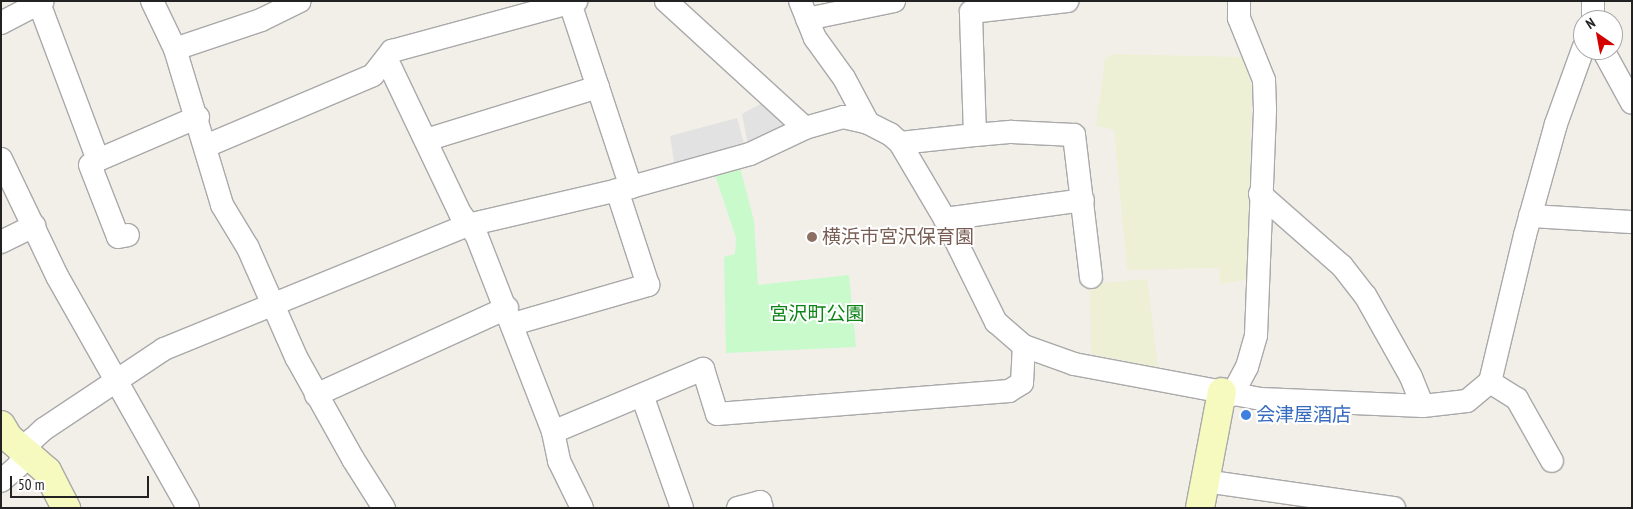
<!DOCTYPE html>
<meta charset="utf-8">
<style>
body{margin:0}
#map{position:relative;width:1633px;height:509px;overflow:hidden;background:#f2efe9;font-family:"PT Sans Narrow","Noto Sans JP",sans-serif}
div>[style]{position:absolute}
.farmland>*{inset:0;background:#eef0d5}
.park>*{inset:0;background:#c8facc}
.parking>*{inset:0;background:#e2e2e2}
.roads{filter:drop-shadow(1px 0 #a9a9a9) drop-shadow(-1px 0 #a9a9a9) drop-shadow(0 1px #a9a9a9) drop-shadow(0 -1px #a9a9a9)}
.street>*{height:22px;margin:-11px;padding:0 11px;transform-origin:11px;border-radius:11px;background:#fff}
.secondary>*{height:28px;margin:-14px;padding:0 14px;transform-origin:14px;border-radius:14px;background:#f7fabf}
.dots>*{width:14px;height:14px;translate:-50% -50%;box-sizing:border-box;border:2px solid #fff;border-radius:50%}
span{translate:-50% -50%;white-space:nowrap;text-align:center;line-height:1.15;-webkit-text-stroke:4px #fff;paint-order:stroke}
.education-label{font-size:19px;color:#785e54}
.left{translate:0 -50%;text-align:left}
.park-label{font-size:19px;color:#0c8416}
.shop-label{font-size:19px;color:#366cbe}
.frame{position:absolute;inset:0;border:2px solid #222;pointer-events:none}
.north{position:absolute;left:1573px;top:10px;width:50px;height:50px;box-sizing:border-box;background:#fff;border:1px solid #a7a7a7;border-radius:50%;rotate:327deg;font-size:14px;font-weight:700;line-height:20px;text-align:center;color:#222}
.north::after{content:'';display:block;margin:auto;width:18px;height:22px;background:#d40000;clip-path:polygon(50% 0,100% 100%,50% 72%,0 100%)}
.scale{position:absolute;left:10px;top:476px;width:139px;height:22px;box-sizing:border-box;border:2px solid #222;border-top:0;padding-left:6px;font-size:15px;line-height:18px;white-space:nowrap;color:#222;-webkit-text-stroke:4px #fff;paint-order:stroke}
</style>
<div id="map">
<div class="farmland">
<div style="clip-path:polygon(1116px 54px,1242px 57px,1252px 86px,1247px 279px,1220px 285px,1219px 268px,1127px 270px,1114px 130px,1096px 126px,1105px 58px)"></div>
<div style="clip-path:polygon(1147px 279px,1158px 367px,1091px 354px,1090px 284px)"></div>
</div>
<div class="park">
<div style="clip-path:polygon(739px 163px,754px 221px,758px 285px,849px 275px,856px 347px,726px 353px,724px 257px,735px 254px,736px 238px,714px 172px)"></div>
</div>
<div class="parking">
<div style="clip-path:polygon(762px 103px,788px 125px,748px 145px,742px 114px)"></div>
<div style="clip-path:polygon(737px 118px,745px 147px,675px 167px,670px 136px)"></div>
</div>
<div class="roads">
<div class="street">
<div style="left:152px;top:1px;width:53px;rotate:64.4deg"></div>
<div style="left:175px;top:49px;width:163px;rotate:73.2deg"></div>
<div style="left:222px;top:205px;width:50px;rotate:58.8deg"></div>
<div style="left:248px;top:248px;width:119px;rotate:66.2deg"></div>
<div style="left:296px;top:357px;width:117px;rotate:60.8deg"></div>
<div style="left:353px;top:459px;width:58px;rotate:57.7deg"></div>
<div style="left:666px;top:1px;width:188px;rotate:42.4deg"></div>
<div style="left:800px;top:1px;width:40px;rotate:68deg"></div>
<div style="left:815px;top:38px;width:49px;rotate:54.1deg"></div>
<div style="left:844px;top:78px;width:51px;rotate:61.9deg"></div>
<div style="left:39px;top:3px;width:168px;rotate:69.4deg"></div>
<div style="left:98px;top:160px;width:109px;rotate:-23.3deg"></div>
<div style="left:570px;top:3px;width:194px;rotate:71.7deg"></div>
<div style="left:807px;top:19px;width:89px;rotate:-11.7deg"></div>
<div style="left:1593px;top:20px;width:19px;rotate:-90deg"></div>
<div style="left:1px;top:23px;width:47px;rotate:-27.6deg"></div>
<div style="left:175px;top:49px;width:91px;rotate:-18.6deg"></div>
<div style="left:261px;top:20px;width:43px;rotate:-26deg"></div>
<div style="left:1603px;top:50px;width:60px;rotate:61.3deg"></div>
<div style="left:387px;top:60px;width:170px;rotate:64.5deg"></div>
<div style="left:460px;top:213px;width:26px;rotate:53deg"></div>
<div style="left:476px;top:234px;width:212px;rotate:68.7deg"></div>
<div style="left:553px;top:432px;width:30px;rotate:78deg"></div>
<div style="left:559px;top:461px;width:52px;rotate:63.9deg"></div>
<div style="left:975px;top:135px;width:37px;rotate:-5deg"></div>
<div style="left:1012px;top:132px;width:62px;rotate:2.8deg"></div>
<div style="left:1074px;top:135px;width:143px;rotate:83.2deg"></div>
<div style="left:426px;top:140px;width:180px;rotate:-17.1deg"></div>
<div style="left:900px;top:143px;width:75px;rotate:-6.1deg"></div>
<div style="left:975px;top:135px;width:123px;rotate:-91.9deg"></div>
<div style="left:971px;top:12px;width:97px;rotate:-6.5deg"></div>
<div style="left:206px;top:146px;width:181px;rotate:-23deg"></div>
<div style="left:373px;top:75px;width:31px;rotate:-52deg"></div>
<div style="left:392px;top:51px;width:191px;rotate:-15.2deg"></div>
<div style="left:1px;top:159px;width:130px;rotate:64.4deg"></div>
<div style="left:57px;top:276px;width:266px;rotate:60.5deg"></div>
<div style="left:98px;top:160px;width:9px;rotate:148deg"></div>
<div style="left:90px;top:165px;width:77px;rotate:68.7deg"></div>
<div style="left:118px;top:237px;width:10px;rotate:-11deg"></div>
<div style="left:1260px;top:194px;width:109px;rotate:41.3deg"></div>
<div style="left:1342px;top:266px;width:37px;rotate:52deg"></div>
<div style="left:1365px;top:295px;width:94px;rotate:60.7deg"></div>
<div style="left:1411px;top:377px;width:31px;rotate:68deg"></div>
<div style="left:1530px;top:216px;width:102px;rotate:3.4deg"></div>
<div style="left:945px;top:219px;width:139px;rotate:-7.8deg"></div>
<div style="left:1px;top:242px;width:37px;rotate:-26deg"></div>
<div style="left:513px;top:324px;width:141px;rotate:-16.1deg"></div>
<div style="left:648px;top:285px;width:100px;rotate:-108.1deg"></div>
<div style="left:1490px;top:382px;width:151px;rotate:-76.6deg"></div>
<div style="left:1525px;top:235px;width:115px;rotate:-74.4deg"></div>
<div style="left:1556px;top:124px;width:80px;rotate:-70.2deg"></div>
<div style="left:316px;top:395px;width:210px;rotate:-24.5deg"></div>
<div style="left:642px;top:395px;width:120px;rotate:70.5deg"></div>
<div style="left:1232px;top:395px;width:32px;rotate:-62deg"></div>
<div style="left:1247px;top:367px;width:33px;rotate:-74deg"></div>
<div style="left:1256px;top:335px;width:226px;rotate:-87.7deg"></div>
<div style="left:1265px;top:109px;width:29px;rotate:-92deg"></div>
<div style="left:1264px;top:80px;width:67px;rotate:-112deg"></div>
<div style="left:1239px;top:18px;width:17px;rotate:-90deg"></div>
<div style="left:553px;top:432px;width:163px;rotate:-22.8deg"></div>
<div style="left:703px;top:369px;width:47px;rotate:72.7deg"></div>
<div style="left:717px;top:414px;width:293px;rotate:-4.5deg"></div>
<div style="left:1009px;top:391px;width:15px;rotate:-32deg"></div>
<div style="left:1022px;top:383px;width:37px;rotate:-87deg"></div>
<div style="left:1px;top:481px;width:23px;rotate:-41deg"></div>
<div style="left:18px;top:466px;width:30px;rotate:-62deg"></div>
<div style="left:32px;top:440px;width:16px;rotate:-43deg"></div>
<div style="left:44px;top:429px;width:144px;rotate:-33.7deg"></div>
<div style="left:164px;top:349px;width:328px;rotate:-22.2deg"></div>
<div style="left:468px;top:225px;width:167px;rotate:-13.1deg"></div>
<div style="left:631px;top:187px;width:123px;rotate:-15.5deg"></div>
<div style="left:750px;top:154px;width:61px;rotate:-25.3deg"></div>
<div style="left:805px;top:128px;width:40px;rotate:-16deg"></div>
<div style="left:843px;top:117px;width:26px;rotate:13deg"></div>
<div style="left:868px;top:123px;width:25px;rotate:27deg"></div>
<div style="left:890px;top:134px;width:13px;rotate:42deg"></div>
<div style="left:900px;top:143px;width:88px;rotate:59.4deg"></div>
<div style="left:945px;top:219px;width:115px;rotate:63.7deg"></div>
<div style="left:996px;top:322px;width:37px;rotate:41deg"></div>
<div style="left:1024px;top:346px;width:53px;rotate:19.8deg"></div>
<div style="left:1074px;top:364px;width:190px;rotate:10.6deg"></div>
<div style="left:1261px;top:399px;width:162px;rotate:2.5deg"></div>
<div style="left:1423px;top:406px;width:44px;rotate:-6.5deg"></div>
<div style="left:1467px;top:401px;width:30px;rotate:-40deg"></div>
<div style="left:1490px;top:382px;width:32px;rotate:32deg"></div>
<div style="left:1517px;top:399px;width:71px;rotate:60.6deg"></div>
<div style="left:1204px;top:481px;width:192px;rotate:8.1deg"></div>
<div style="left:738px;top:508px;width:23px;rotate:-15deg"></div>
<div style="left:760px;top:502px;width:6px;rotate:72deg"></div>
</div>
<div class="secondary">
<div style="left:1px;top:425px;width:14px;rotate:60deg"></div>
<div style="left:8px;top:437px;width:52px;rotate:41.1deg"></div>
<div style="left:47px;top:471px;width:42px;rotate:62.8deg"></div>
<div style="left:1200px;top:508px;width:118px;rotate:-79.3deg"></div>
</div>
</div>
<div class="dots">
<div style="left:812px;top:237px;background:#8d6e63"></div>
<div style="left:1246px;top:415px;background:#3f7fe0"></div>
</div>
<div class="education-label">
<span class="left" style="left:822px;top:237px">横浜市宮沢保育園</span>
</div>
<div class="park-label">
<span style="left:817px;top:314px">宮沢町公園</span>
</div>
<div class="shop-label">
<span class="left" style="left:1256px;top:415px">会津屋酒店</span>
</div>
<div class="frame"></div>
<div class="north">N</div>
<div class="scale">50 m</div>
</div>
